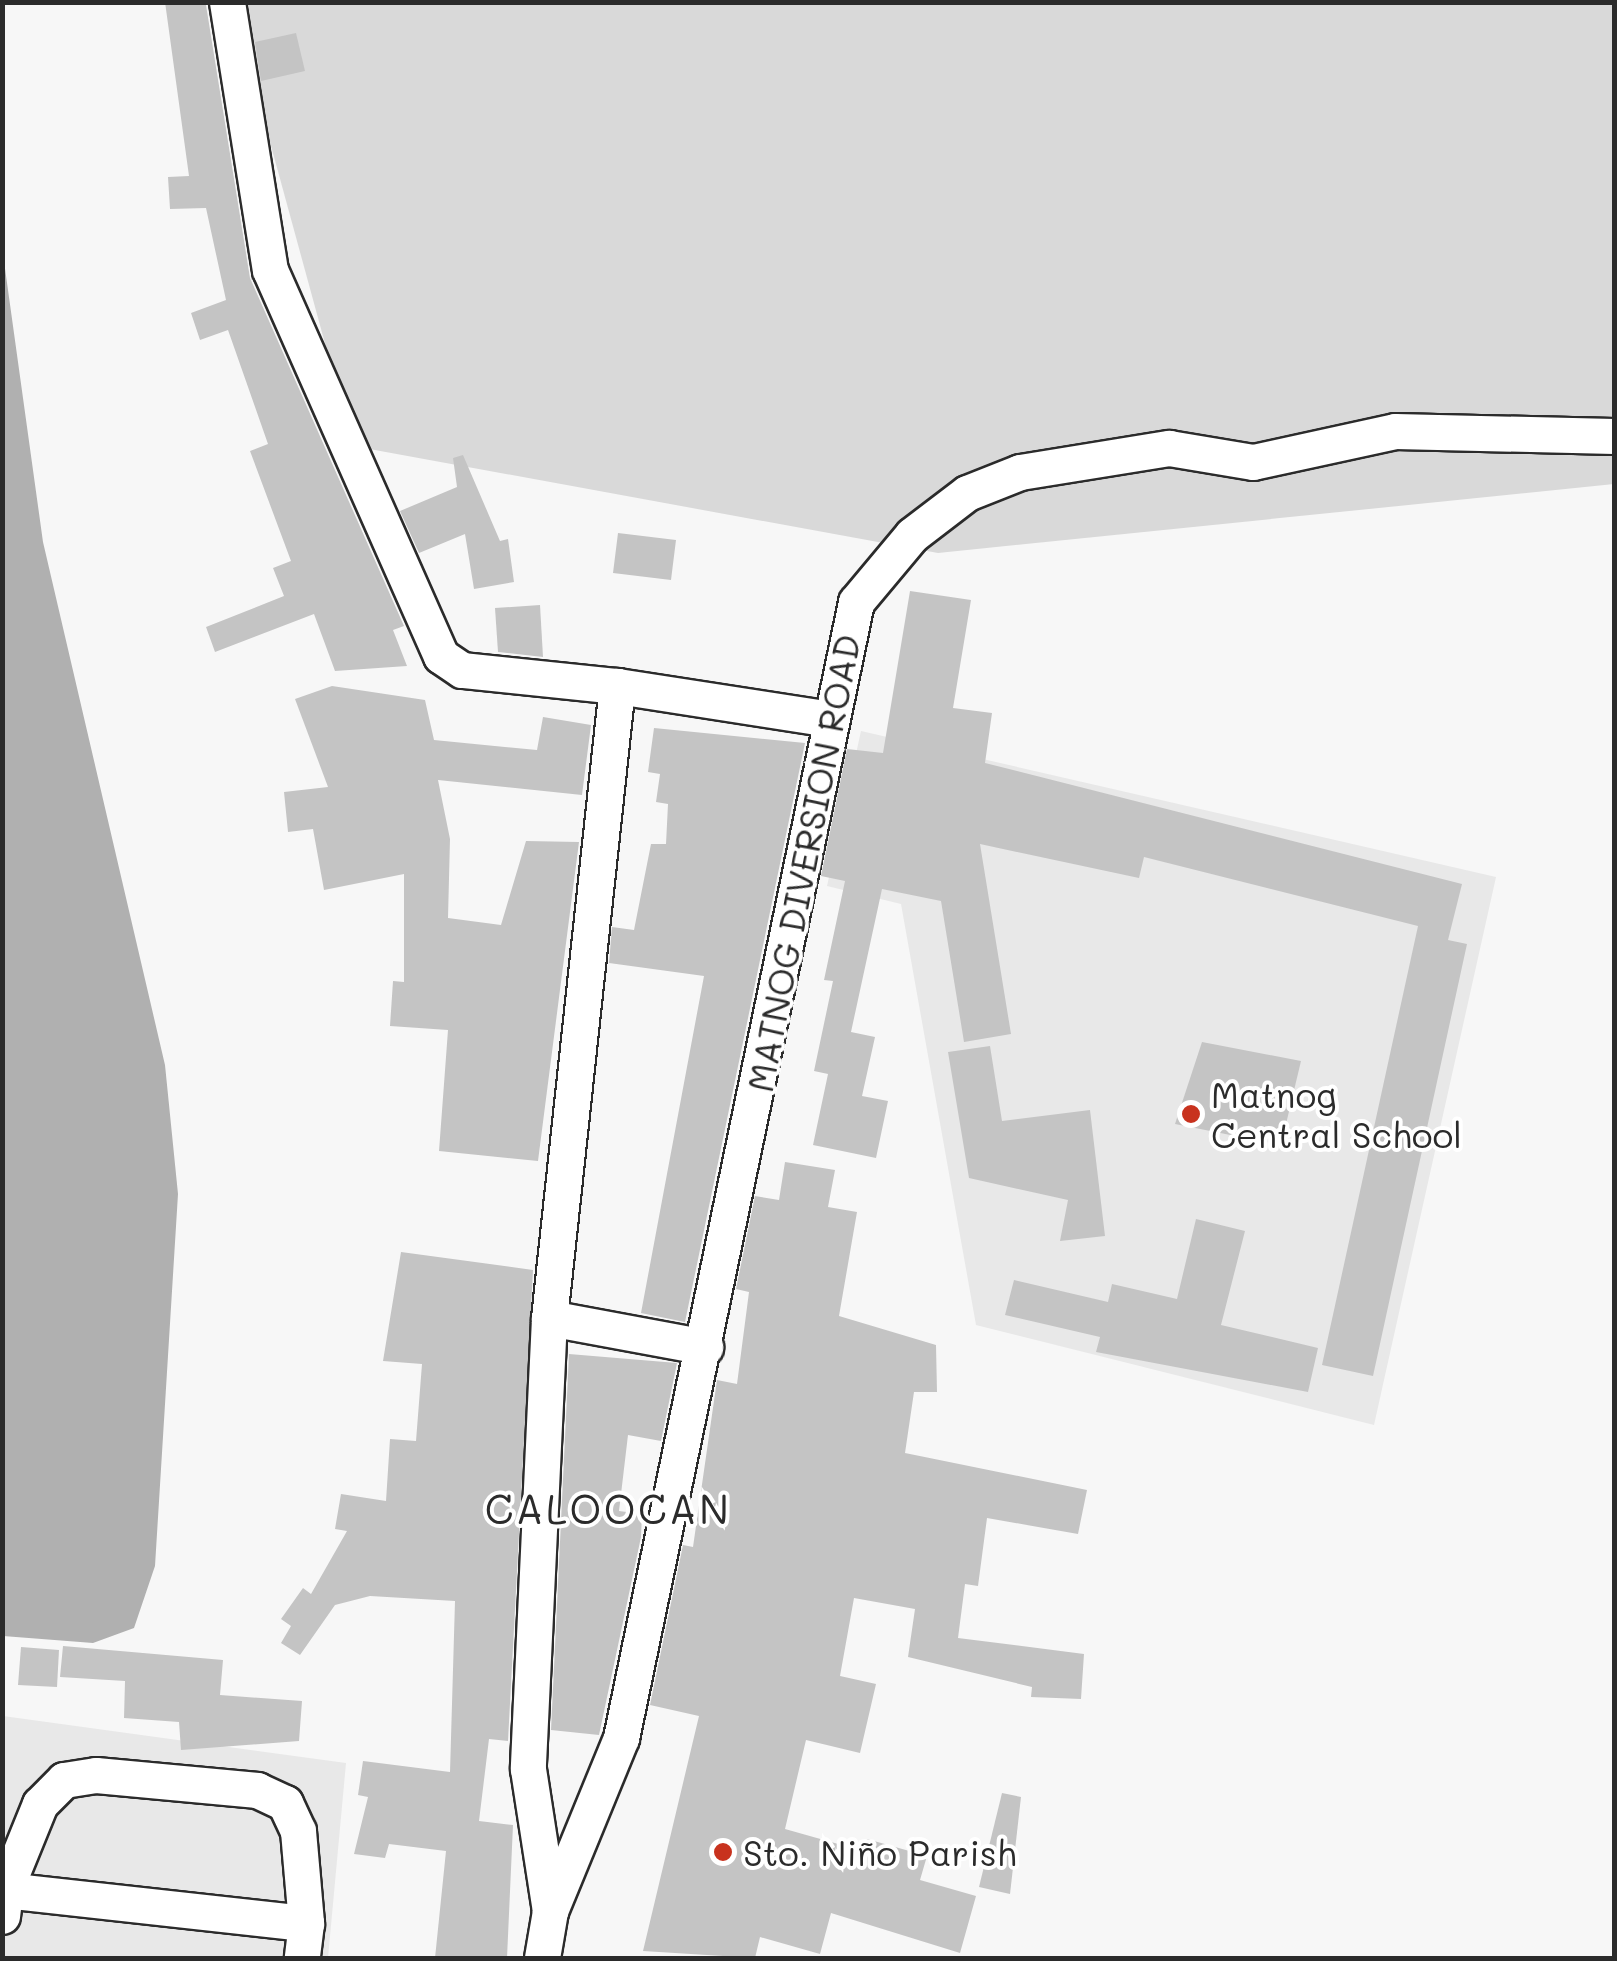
<!DOCTYPE html>
<meta charset="utf-8">
<style>
body{margin:0}
#map{position:relative;width:1617px;height:1961px;overflow:hidden;background:#f7f7f7;font-family:Mali,sans-serif}
div>[style]{position:absolute}
.built>*{inset:0;background:#e8e8e8}
.green>*{inset:0;background:#d9d9d9}
.water>*{inset:0;background:#b0b0b0}
.building>*{inset:0;background:#c4c4c4}
.roads{filter:drop-shadow(2px 0 #2b2b2b) drop-shadow(-2px 0 #2b2b2b) drop-shadow(0 2px #2b2b2b) drop-shadow(0 -2px #2b2b2b)}
.minor>*{height:35px;margin:-17.5px;padding:0 17.5px;transform-origin:17.5px;border-radius:17.5px;background:#fff}
.dots>*{width:28px;height:28px;translate:-50% -50%;box-sizing:border-box;border:5px solid #fff;border-radius:50%}
span{translate:-50% -50%;white-space:nowrap;text-align:center;line-height:1.15;-webkit-text-stroke:8px #fff;paint-order:stroke}
.street-label{font-size:35px;color:#2b2b2b}
.poi-label{font-size:35px;color:#2b2b2b}
.left{translate:0 -50%;text-align:left}
.quarter-label{font-size:40px;color:#2b2b2b;letter-spacing:2.5px}
.frame{position:absolute;inset:0;border:5px solid #2b2b2b;pointer-events:none}
</style>
<div id="map">
<div class="built">
<div style="clip-path:polygon(861px 731px,1496px 877px,1374px 1425px,976px 1325px,901px 904px,827px 886px)"></div>
<div style="clip-path:polygon(3px 1716px,346px 1763px,328px 1958px,3px 1958px)"></div>
</div>
<div class="green">
<div style="clip-path:polygon(232px 3px,1614px 3px,1614px 484px,938px 553px,353px 446px)"></div>
</div>
<div class="water">
<div style="clip-path:polygon(3px 254px,43px 542px,165px 1065px,178px 1194px,155px 1566px,134px 1628px,93px 1643px,3px 1636px)"></div>
</div>
<div class="building">
<div style="clip-path:polygon(165px 2px,206px 5px,250px 278px,404px 626px,393px 630px,407px 666px,335px 671px,314px 614px,215px 652px,206px 627px,284px 596px,273px 568px,291px 561px,250px 451px,268px 444px,228px 330px,200px 340px,191px 313px,226px 300px,206px 208px,170px 209px,168px 177px,189px 176px)"></div>
<div style="clip-path:polygon(296px 33px,305px 71px,261px 81px,255px 42px)"></div>
<div style="clip-path:polygon(463px 455px,500px 541px,508px 539px,514px 582px,474px 589px,465px 534px,419px 553px,400px 511px,457px 487px,453px 458px)"></div>
<div style="clip-path:polygon(618px 533px,676px 540px,671px 580px,613px 573px)"></div>
<div style="clip-path:polygon(910px 591px,971px 600px,953px 708px,992px 713px,985px 763px,1462px 884px,1448px 940px,1467px 944px,1373px 1376px,1322px 1365px,1418px 926px,1144px 857px,1139px 878px,980px 844px,1011px 1034px,964px 1042px,941px 901px,882px 889px,851px 1032px,875px 1037px,862px 1096px,888px 1101px,876px 1158px,813px 1145px,828px 1074px,814px 1071px,833px 981px,824px 980px,845px 881px,821px 876px,847px 749px,883px 753px)"></div>
<div style="clip-path:polygon(540px 605px,543px 657px,498px 652px,495px 608px)"></div>
<div style="clip-path:polygon(332px 686px,425px 700px,434px 740px,537px 750px,543px 717px,591px 725px,582px 795px,438px 780px,450px 839px,448px 918px,501px 925px,526px 841px,579px 842px,538px 1161px,439px 1151px,448px 1030px,390px 1026px,393px 981px,404px 982px,404px 874px,324px 890px,313px 829px,288px 832px,284px 792px,328px 787px,295px 699px)"></div>
<div style="clip-path:polygon(654px 728px,805px 743px,685px 1322px,641px 1313px,704px 976px,609px 963px,612px 927px,634px 930px,651px 844px,666px 844px,668px 804px,656px 802px,660px 774px,648px 772px)"></div>
<div style="clip-path:polygon(1202px 1042px,1301px 1061px,1281px 1145px,1175px 1124px)"></div>
<div style="clip-path:polygon(990px 1046px,1002px 1121px,1090px 1110px,1105px 1236px,1060px 1241px,1068px 1200px,969px 1178px,948px 1052px)"></div>
<div style="clip-path:polygon(785px 1162px,835px 1170px,828px 1207px,857px 1212px,839px 1316px,936px 1345px,937px 1392px,914px 1392px,905px 1453px,1087px 1490px,1078px 1534px,987px 1518px,978px 1586px,965px 1584px,958px 1638px,1084px 1654px,1081px 1699px,1031px 1697px,1032px 1687px,908px 1657px,915px 1609px,854px 1598px,840px 1676px,876px 1684px,860px 1753px,806px 1740px,785px 1829px,863px 1851px,867px 1839px,927px 1856px,920px 1880px,976px 1896px,960px 1953px,831px 1913px,820px 1954px,760px 1937px,755px 1958px,643px 1951px,699px 1716px,650px 1705px,683px 1545px,693px 1547px,717px 1380px,737px 1384px,749px 1292px,736px 1289px,755px 1196px,779px 1200px)"></div>
<div style="clip-path:polygon(1196px 1219px,1245px 1231px,1221px 1325px,1318px 1348px,1308px 1392px,1096px 1352px,1100px 1337px,1005px 1315px,1014px 1280px,1108px 1302px,1112px 1284px,1177px 1299px)"></div>
<div style="clip-path:polygon(401px 1252px,533px 1270px,508px 1741px,489px 1739px,479px 1821px,513px 1825px,507px 1958px,435px 1958px,446px 1851px,389px 1844px,385px 1858px,354px 1854px,368px 1797px,358px 1795px,363px 1761px,450px 1772px,455px 1601px,370px 1596px,335px 1605px,300px 1655px,281px 1643px,291px 1626px,281px 1619px,303px 1588px,311px 1594px,347px 1531px,335px 1529px,341px 1494px,386px 1501px,390px 1439px,416px 1441px,422px 1364px,383px 1361px)"></div>
<div style="clip-path:polygon(569px 1354px,677px 1363px,661px 1441px,628px 1435px,619px 1511px,642px 1514px,641px 1537px,599px 1735px,551px 1730px)"></div>
<div style="clip-path:polygon(63px 1646px,223px 1660px,220px 1695px,302px 1701px,299px 1741px,181px 1750px,179px 1722px,124px 1718px,125px 1681px,60px 1677px)"></div>
<div style="clip-path:polygon(21px 1647px,59px 1650px,57px 1687px,18px 1685px)"></div>
<div style="clip-path:polygon(1002px 1793px,1021px 1797px,1010px 1894px,979px 1887px)"></div>
</div>
<div class="roads">
<div class="minor">
<div style="left:227px;top:2px;width:271px;rotate:80.9deg"></div>
<div style="left:270px;top:270px;width:422px;rotate:66.1deg"></div>
<div style="left:441px;top:656px;width:25px;rotate:34deg"></div>
<div style="left:462px;top:670px;width:156px;rotate:5.9deg"></div>
<div style="left:617px;top:686px;width:636px;rotate:96.14deg"></div>
<div style="left:549px;top:1318px;width:451px;rotate:92.7deg"></div>
<div style="left:528px;top:1769px;width:144px;rotate:81.2deg"></div>
<div style="left:550px;top:1911px;width:48px;rotate:99.7deg"></div>
<div style="left:617px;top:686px;width:217px;rotate:8.8deg"></div>
<div style="left:549px;top:1318px;width:159px;rotate:10.5deg"></div>
<div style="left:5px;top:1890px;width:93px;rotate:-67.9deg"></div>
<div style="left:40px;top:1804px;width:34px;rotate:-45deg"></div>
<div style="left:64px;top:1780px;width:32px;rotate:-9deg"></div>
<div style="left:96px;top:1775px;width:162px;rotate:5.3deg"></div>
<div style="left:257px;top:1790px;width:31px;rotate:25deg"></div>
<div style="left:285px;top:1803px;width:31px;rotate:65deg"></div>
<div style="left:298px;top:1831px;width:92px;rotate:85deg"></div>
<div style="left:550px;top:1911px;width:187px;rotate:-67.7deg"></div>
<div style="left:621px;top:1738px;width:1160px;rotate:-78.31deg"></div>
<div style="left:856px;top:602px;width:87px;rotate:-50.1deg"></div>
<div style="left:912px;top:535px;width:69px;rotate:-37.4deg"></div>
<div style="left:967px;top:493px;width:57px;rotate:-21.6deg"></div>
<div style="left:1020px;top:472px;width:151px;rotate:-9.2deg"></div>
<div style="left:1169px;top:448px;width:85px;rotate:9.5deg"></div>
<div style="left:1253px;top:462px;width:145px;rotate:-12.3deg"></div>
<div style="left:1395px;top:431px;width:219px;rotate:1.3deg"></div>
<div style="left:2px;top:1916px;width:26px;rotate:-83deg"></div>
<div style="left:5px;top:1890px;width:303px;rotate:6.3deg"></div>
<div style="left:306px;top:1923px;width:35px;rotate:97deg"></div>
</div>
</div>
<div class="dots">
<div style="left:1191px;top:1114px;background:#c8321e"></div>
<div style="left:723px;top:1852px;background:#c8321e"></div>
</div>
<div class="street-label">
<span style="left:803px;top:863px;rotate:-79deg">MATNOG DIVERSION ROAD</span>
</div>
<div class="poi-label">
<span class="left" style="left:1211px;top:1114px">Matnog<br>Central School</span>
<span class="left" style="left:743px;top:1852px">Sto. Niño Parish</span>
</div>
<div class="quarter-label">
<span style="left:608px;top:1508px">CALOOCAN</span>
</div>
<div class="frame"></div>
</div>
